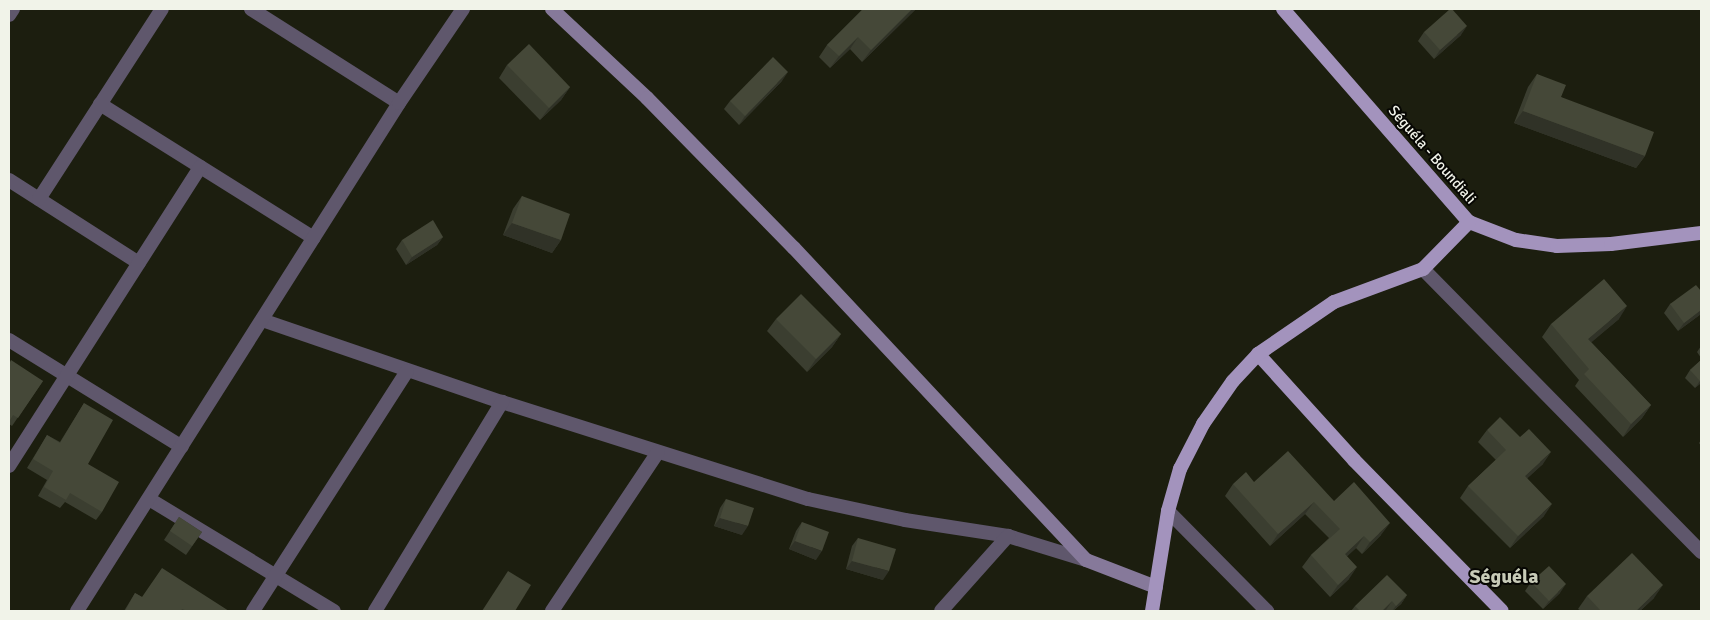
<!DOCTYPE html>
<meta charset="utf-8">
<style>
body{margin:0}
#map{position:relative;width:1710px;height:620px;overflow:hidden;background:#1c1e0f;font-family:Signika,sans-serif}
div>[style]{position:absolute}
.minor>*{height:14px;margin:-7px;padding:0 7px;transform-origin:7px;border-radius:7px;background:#5f576c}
.secondary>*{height:14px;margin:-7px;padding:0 7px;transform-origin:7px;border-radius:7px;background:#86799a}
.primary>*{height:14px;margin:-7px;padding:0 7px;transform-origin:7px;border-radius:7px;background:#a393bd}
.wall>*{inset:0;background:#3b3e30}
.shaded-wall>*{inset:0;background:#303227}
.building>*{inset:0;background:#454838}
span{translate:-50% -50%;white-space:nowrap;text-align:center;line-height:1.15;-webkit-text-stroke:4px #070703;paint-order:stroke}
.street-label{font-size:15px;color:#f1f3e9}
.district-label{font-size:20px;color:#c7cab7;font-weight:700}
.frame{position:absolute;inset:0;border:10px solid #f1f3e9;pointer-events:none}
</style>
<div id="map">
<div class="minor">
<div style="left:251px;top:9px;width:175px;rotate:32.4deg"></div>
<div style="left:9px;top:15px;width:7px;rotate:-56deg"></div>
<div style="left:100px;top:104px;width:252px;rotate:32.1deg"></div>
<div style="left:9px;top:180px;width:154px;rotate:32.6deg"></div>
<div style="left:39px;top:199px;width:226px;rotate:-57.1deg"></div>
<div style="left:1423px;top:269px;width:397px;rotate:45.5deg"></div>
<div style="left:262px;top:320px;width:254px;rotate:18.9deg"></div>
<div style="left:502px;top:402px;width:321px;rotate:17.6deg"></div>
<div style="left:808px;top:499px;width:99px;rotate:12.2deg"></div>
<div style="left:905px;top:520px;width:104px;rotate:8.8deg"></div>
<div style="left:1008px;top:536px;width:82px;rotate:17.1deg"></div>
<div style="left:9px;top:340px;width:203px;rotate:31.7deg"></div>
<div style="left:9px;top:466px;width:355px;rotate:-57.4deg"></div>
<div style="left:149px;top:499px;width:216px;rotate:31.2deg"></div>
<div style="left:1168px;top:511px;width:141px;rotate:45.3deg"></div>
<div style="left:77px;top:611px;width:601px;rotate:-57.63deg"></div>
<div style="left:399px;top:103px;width:114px;rotate:-55.8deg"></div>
<div style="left:253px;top:611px;width:285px;rotate:-57.3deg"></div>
<div style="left:375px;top:611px;width:245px;rotate:-58.7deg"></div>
<div style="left:552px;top:611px;width:191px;rotate:-56.3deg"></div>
<div style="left:941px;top:611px;width:101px;rotate:-48.2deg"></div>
</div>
<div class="secondary">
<div style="left:552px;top:9px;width:130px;rotate:43.1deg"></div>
<div style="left:647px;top:98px;width:210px;rotate:45.6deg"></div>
<div style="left:794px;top:248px;width:427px;rotate:46.9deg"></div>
<div style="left:1086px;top:560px;width:75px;rotate:21.1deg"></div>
</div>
<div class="primary">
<div style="left:1283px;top:9px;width:283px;rotate:48.9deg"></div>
<div style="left:1469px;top:222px;width:50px;rotate:21deg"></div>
<div style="left:1516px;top:240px;width:41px;rotate:8.3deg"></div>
<div style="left:1557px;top:246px;width:54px;rotate:-2.1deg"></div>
<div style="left:1611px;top:244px;width:91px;rotate:-7deg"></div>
<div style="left:1258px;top:354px;width:143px;rotate:47.8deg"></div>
<div style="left:1354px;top:460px;width:211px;rotate:45.6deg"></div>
<div style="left:1152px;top:611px;width:101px;rotate:-80.9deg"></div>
<div style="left:1168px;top:511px;width:44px;rotate:-74.1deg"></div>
<div style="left:1180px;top:469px;width:51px;rotate:-62.9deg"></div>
<div style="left:1203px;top:424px;width:52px;rotate:-55.1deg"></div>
<div style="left:1233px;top:381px;width:37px;rotate:-47deg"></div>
<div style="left:1258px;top:354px;width:92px;rotate:-34.4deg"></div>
<div style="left:1334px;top:302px;width:95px;rotate:-20.3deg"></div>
<div style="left:1423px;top:269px;width:66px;rotate:-45.6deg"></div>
</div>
<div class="wall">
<div style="clip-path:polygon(863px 9px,916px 9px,862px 62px,850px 49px,830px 68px,819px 57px,827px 45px)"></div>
<div style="clip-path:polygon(1424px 32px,1461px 35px,1434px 59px,1418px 41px)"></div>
<div style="clip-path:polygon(507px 65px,570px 87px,561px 100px,540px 120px,499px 78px)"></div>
<div style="clip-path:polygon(1537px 74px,1561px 97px,1645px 156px,1636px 168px,1514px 123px,1528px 87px)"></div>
<div style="clip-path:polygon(782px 81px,739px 125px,724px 109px,730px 101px)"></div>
<div style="clip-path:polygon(522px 196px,561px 240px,552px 253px,503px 235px,513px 209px)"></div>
<div style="clip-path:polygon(443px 237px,437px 245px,406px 265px,396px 249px,402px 240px)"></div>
<div style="clip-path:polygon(1701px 291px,1701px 314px,1678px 331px,1664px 313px,1670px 304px)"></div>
<div style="clip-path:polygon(776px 319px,841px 334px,832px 347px,807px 372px,767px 331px)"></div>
<div style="clip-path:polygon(1619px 319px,1591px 342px,1651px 405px,1642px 418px,1623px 437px,1575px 386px,1579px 380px,1542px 337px,1551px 324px)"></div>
<div style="clip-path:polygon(1701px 346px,1701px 358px,1697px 352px)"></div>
<div style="clip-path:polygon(1701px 360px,1701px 383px,1695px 388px,1685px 378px,1690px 370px)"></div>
<div style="clip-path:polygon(9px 364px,43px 381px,12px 426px,9px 424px)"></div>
<div style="clip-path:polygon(84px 403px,88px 464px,102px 512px,96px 520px,65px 502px,60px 508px,38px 496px,47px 480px,27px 468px,47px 435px,60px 442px)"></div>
<div style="clip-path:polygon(1487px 430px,1543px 464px,1527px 478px,1544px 516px,1510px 548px,1460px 498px,1468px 486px,1496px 460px,1478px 442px)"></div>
<div style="clip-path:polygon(1701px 440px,1701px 446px,1699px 443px)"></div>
<div style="clip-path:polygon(1254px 482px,1334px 501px,1381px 535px,1362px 554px,1356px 548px,1347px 556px,1349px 579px,1330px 597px,1302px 567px,1311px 555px,1329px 538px,1305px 514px,1270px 546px,1225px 496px,1233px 484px)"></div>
<div style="clip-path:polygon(726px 499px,742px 535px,714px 526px,720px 508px)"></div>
<div style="clip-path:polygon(179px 517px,202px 532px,186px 555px,164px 540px)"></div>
<div style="clip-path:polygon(802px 522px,816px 560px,789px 549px,796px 531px)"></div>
<div style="clip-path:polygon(858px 538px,883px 580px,846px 569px,852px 546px)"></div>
<div style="clip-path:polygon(1531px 582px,1560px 593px,1543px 609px,1525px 591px)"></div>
<div style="clip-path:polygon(135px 593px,142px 597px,229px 611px,124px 611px)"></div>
<div style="clip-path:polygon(1407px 595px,1401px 604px,1393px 611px,1387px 611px,1386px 610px,1385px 611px,1351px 611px,1355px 606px)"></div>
<div style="clip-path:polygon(1587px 596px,1654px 598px,1640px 611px,1581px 611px,1578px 609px)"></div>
</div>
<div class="shaded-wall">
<div style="clip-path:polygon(912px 9px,916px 9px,862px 62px,871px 50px)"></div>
<div style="clip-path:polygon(1467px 26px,1461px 35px,1434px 59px,1440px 50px)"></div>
<div style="clip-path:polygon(858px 37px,850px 49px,830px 68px,839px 56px)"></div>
<div style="clip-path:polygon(788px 72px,782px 81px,739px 125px,745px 116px)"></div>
<div style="clip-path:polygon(570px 87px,561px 100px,540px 120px,549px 108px)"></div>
<div style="clip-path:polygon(1523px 111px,1645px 156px,1636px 168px,1514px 123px)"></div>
<div style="clip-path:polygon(512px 223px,561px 240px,552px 253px,503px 235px)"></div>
<div style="clip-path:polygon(443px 237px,437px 245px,406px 265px,412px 257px)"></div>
<div style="clip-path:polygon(1627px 306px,1619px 319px,1580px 352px,1588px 339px)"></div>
<div style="clip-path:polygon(1701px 310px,1701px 314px,1678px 331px,1684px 323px)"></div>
<div style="clip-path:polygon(841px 334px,832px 347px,807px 372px,816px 359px)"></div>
<div style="clip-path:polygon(1701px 379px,1701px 383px,1695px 388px,1700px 381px)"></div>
<div style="clip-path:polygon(1651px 405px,1642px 418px,1623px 437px,1631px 424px)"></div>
<div style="clip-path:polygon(1551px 452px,1543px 464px,1517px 488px,1525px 476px)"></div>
<div style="clip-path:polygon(1314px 502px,1305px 514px,1270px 546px,1278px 534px)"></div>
<div style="clip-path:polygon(1552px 504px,1544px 516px,1510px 548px,1518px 536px)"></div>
<div style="clip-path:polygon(720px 518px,748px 526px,742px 535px,714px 526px)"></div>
<div style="clip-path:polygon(1390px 523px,1381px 535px,1362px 554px,1370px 542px)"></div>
<div style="clip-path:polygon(1364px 536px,1356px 548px,1337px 566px,1345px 554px)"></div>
<div style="clip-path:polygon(795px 541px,822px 551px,816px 560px,789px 549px)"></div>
<div style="clip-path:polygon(852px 561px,889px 571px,883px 580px,846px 569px)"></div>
<div style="clip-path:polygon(1357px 567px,1349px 579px,1330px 597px,1338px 585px)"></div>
<div style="clip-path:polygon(1566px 584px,1560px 593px,1543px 609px,1549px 601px)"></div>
<div style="clip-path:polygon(1663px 585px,1654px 598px,1640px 611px,1636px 611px)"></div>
<div style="clip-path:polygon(1407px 595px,1401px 604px,1392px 611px,1396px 606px)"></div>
<div style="clip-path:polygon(1392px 601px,1386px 610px,1385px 611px,1382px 611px)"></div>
</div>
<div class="building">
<div style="clip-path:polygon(863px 9px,912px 9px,871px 50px,858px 37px,839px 56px,827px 45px)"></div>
<div style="clip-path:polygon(1450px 9px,1452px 9px,1467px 26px,1440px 50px,1424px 32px)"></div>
<div style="clip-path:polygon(529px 44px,570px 87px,549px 108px,507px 65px)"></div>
<div style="clip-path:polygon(773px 57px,788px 72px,745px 116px,730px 101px)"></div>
<div style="clip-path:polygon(1537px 74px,1566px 85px,1561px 97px,1654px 132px,1645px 156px,1523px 111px)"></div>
<div style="clip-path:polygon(522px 196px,570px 214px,561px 240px,512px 223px)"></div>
<div style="clip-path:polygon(433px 220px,443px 237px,412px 257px,402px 240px)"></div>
<div style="clip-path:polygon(1604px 279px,1627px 306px,1588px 339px,1651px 405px,1631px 424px,1584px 374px,1589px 369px,1551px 324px)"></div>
<div style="clip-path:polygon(1696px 285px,1701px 291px,1701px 310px,1684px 323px,1670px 304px)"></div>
<div style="clip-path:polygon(801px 294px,841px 334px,816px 359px,776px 319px)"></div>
<div style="clip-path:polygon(11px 360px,43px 381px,18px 418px,13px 415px,9px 422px,9px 364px)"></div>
<div style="clip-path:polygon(1701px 360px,1701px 379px,1700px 381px,1690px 370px)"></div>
<div style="clip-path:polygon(84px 403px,113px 420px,88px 464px,119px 482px,102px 512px,70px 493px,66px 500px,44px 487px,53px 471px,33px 459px,47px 435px,60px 443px)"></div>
<div style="clip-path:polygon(1500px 417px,1520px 437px,1529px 429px,1551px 452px,1525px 476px,1552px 504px,1518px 536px,1468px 486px,1506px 450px,1487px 430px)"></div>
<div style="clip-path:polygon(1288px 451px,1334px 501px,1354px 482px,1390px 523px,1370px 542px,1364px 536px,1345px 554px,1357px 567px,1338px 585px,1311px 555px,1340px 529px,1314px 502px,1278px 534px,1233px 484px,1246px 472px,1254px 482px)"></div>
<div style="clip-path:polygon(726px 499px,754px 508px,748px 526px,720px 518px)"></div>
<div style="clip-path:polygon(179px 517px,202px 532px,192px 546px,170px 531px)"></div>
<div style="clip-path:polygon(802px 522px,829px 532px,822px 551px,795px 541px)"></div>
<div style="clip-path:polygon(858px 538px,896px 549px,889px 571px,852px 561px)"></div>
<div style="clip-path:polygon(1632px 553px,1663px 585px,1636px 611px,1601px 611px,1587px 596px)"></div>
<div style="clip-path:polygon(1549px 566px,1566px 584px,1549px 601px,1531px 582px)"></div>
<div style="clip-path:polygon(162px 568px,229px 611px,187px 611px,182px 609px,181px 611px,125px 611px,135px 593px,142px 597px)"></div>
<div style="clip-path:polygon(508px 571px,531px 585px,515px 611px,482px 611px)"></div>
<div style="clip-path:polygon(1387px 575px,1407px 595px,1396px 606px,1392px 601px,1382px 611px,1360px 611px,1355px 606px)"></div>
</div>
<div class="street-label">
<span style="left:1432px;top:155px;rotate:49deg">Séguéla - Boundiali</span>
</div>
<div class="district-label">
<span style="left:1504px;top:576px">Séguéla</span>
</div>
<div class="frame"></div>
</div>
